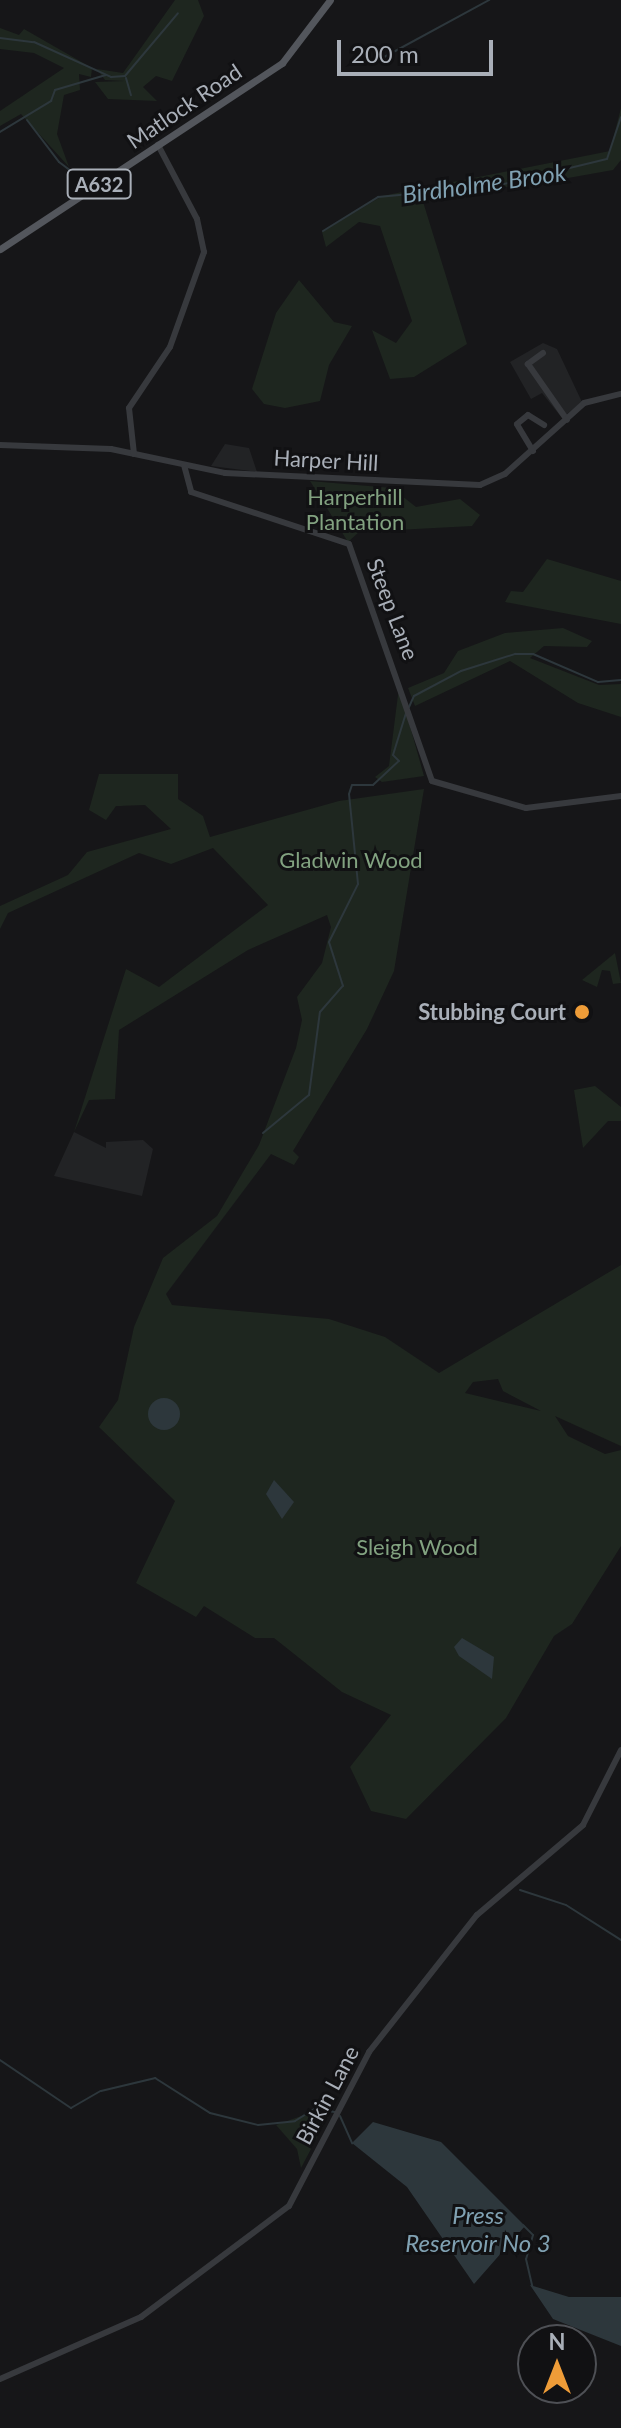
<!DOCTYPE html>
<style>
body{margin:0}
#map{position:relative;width:621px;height:2428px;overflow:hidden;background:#161618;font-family:Lato,sans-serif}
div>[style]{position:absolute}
.built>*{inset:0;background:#222325}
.green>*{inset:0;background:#1e261f}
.water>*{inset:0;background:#2d373c}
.round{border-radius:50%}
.stream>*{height:2px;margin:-1px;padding:0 1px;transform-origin:1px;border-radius:1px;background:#2d373c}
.minor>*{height:6px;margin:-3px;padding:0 3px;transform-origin:3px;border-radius:3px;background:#37393d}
.major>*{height:7px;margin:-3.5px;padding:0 3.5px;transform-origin:3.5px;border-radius:3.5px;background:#53565c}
.dots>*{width:22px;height:22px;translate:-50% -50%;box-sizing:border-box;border:4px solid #111113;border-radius:50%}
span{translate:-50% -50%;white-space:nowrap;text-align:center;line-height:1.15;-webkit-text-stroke:6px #111113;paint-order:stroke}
.shield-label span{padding:2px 6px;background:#111113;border:2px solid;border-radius:6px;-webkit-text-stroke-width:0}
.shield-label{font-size:20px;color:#a9afb8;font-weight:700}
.street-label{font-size:22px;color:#a9afb8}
.park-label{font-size:22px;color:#82a280}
.poi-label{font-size:22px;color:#a9afb8;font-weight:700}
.right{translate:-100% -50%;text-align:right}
.water-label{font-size:24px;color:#80a1b2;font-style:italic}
.north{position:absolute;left:517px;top:2324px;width:80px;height:80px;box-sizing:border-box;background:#111113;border:2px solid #4e5055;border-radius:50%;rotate:0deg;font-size:22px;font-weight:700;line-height:32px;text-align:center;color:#a9afb8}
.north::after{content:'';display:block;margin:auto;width:28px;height:36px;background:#ee9c38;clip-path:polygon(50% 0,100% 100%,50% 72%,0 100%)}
.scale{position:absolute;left:337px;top:40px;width:156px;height:36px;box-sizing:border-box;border:4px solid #a9afb8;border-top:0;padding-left:10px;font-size:24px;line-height:28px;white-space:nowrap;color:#a9afb8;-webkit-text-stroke:6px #111113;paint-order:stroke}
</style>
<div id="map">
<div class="built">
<div style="clip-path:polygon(543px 343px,557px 349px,582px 402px,562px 418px,542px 393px,531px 399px,510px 362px)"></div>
<div style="clip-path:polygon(225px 444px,249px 448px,257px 472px,211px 466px)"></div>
<div style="clip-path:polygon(74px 1132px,106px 1148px,106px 1142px,143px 1140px,153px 1149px,142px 1196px,54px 1176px)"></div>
</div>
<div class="green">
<div style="clip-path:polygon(175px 0,198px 0,204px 16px,172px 81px,156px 76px,143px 87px,157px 101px,108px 99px,95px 82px,125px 81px,105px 80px,97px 69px,123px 73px)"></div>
<div style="clip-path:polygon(0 28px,19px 35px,24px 29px,92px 68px,91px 77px,79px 74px,80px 90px,64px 95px,57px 134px,69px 167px,21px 114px,0 126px,0 111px,64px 68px,34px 53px,0 49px)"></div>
<div style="clip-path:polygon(621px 108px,621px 160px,613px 170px,523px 186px,420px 192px,467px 344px,414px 377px,390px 379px,372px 330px,396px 343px,412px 321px,380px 226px,359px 222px,326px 247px,322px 232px,382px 196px,610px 151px)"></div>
<div style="clip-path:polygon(299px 280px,334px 322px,352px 326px,329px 365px,320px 401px,285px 408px,264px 404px,252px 389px,276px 313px)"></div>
<div style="clip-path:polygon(310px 481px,392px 488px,416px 507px,460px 499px,480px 515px,472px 526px,359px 532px,348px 542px)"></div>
<div style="clip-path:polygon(547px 559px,621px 581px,621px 624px,505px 602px,511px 591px,523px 592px)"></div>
<div style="clip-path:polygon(563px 628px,592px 641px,587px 647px,544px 646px,530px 658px,599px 685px,621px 684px,621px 717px,578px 703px,510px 661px,415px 706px,408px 688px,444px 673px,458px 651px,505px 633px)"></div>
<div style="clip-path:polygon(399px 687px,424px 776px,382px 782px,375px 777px,389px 766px)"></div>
<div style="clip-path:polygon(evenodd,99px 774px,178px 774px,178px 799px,203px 816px,210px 837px,339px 801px,424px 789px,394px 971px,367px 1029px,293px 1151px,299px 1157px,294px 1165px,271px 1154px,166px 1294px,172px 1305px,329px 1319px,385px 1337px,439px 1373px,621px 1265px,621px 1446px,555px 1416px,568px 1436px,605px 1454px,621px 1450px,621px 1546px,572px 1624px,554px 1636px,506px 1718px,406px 1819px,371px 1811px,350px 1767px,391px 1715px,342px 1692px,274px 1638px,255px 1638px,204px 1606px,196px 1617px,136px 1583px,175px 1501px,99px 1427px,118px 1400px,134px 1327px,163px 1258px,217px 1216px,259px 1145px,296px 1048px,302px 1020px,297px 997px,322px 963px,331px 927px,327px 915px,248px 950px,119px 1030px,115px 1099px,89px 1100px,74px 1132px,126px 969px,159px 987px,268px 905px,213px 848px,171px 864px,139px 853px,8px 913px,0 929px,0 906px,68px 875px,87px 852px,171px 829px,145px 805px,116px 806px,106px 820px,89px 810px,99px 774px,498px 1379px,503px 1391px,541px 1411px,465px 1393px,473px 1382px,498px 1379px)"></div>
<div style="clip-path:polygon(615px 953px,621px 983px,613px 984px,610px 971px,602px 970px,597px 987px,582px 980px)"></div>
<div style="clip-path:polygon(595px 1086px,621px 1107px,621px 1121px,608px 1121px,583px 1148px,574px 1090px)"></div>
<div style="clip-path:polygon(318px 2110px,331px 2111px,301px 2168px,297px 2149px,276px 2125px)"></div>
</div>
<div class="water">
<div class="round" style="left:148px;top:1398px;width:32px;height:32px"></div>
<div style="clip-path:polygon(274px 1480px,294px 1502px,282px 1519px,266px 1494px)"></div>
<div style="clip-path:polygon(462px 1638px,494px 1657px,492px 1679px,459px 1656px,454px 1647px)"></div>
<div style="clip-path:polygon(373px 2122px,441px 2142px,525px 2226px,474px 2284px,407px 2187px,352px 2143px)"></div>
<div style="clip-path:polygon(530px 2285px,569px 2297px,621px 2297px,621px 2346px,553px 2319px)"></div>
</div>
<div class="stream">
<div style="left:0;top:38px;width:34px;rotate:7deg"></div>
<div style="left:34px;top:42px;width:85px;rotate:24.4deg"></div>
<div style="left:111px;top:77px;width:14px;rotate:-4deg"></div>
<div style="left:125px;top:76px;width:82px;rotate:-49.9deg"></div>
<div style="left:375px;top:62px;width:130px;rotate:-28.5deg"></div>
<div style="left:126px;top:78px;width:18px;rotate:74deg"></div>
<div style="left:27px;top:120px;width:53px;rotate:52.7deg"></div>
<div style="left:59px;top:162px;width:36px;rotate:37deg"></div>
<div style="left:0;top:132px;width:60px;rotate:-31.3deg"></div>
<div style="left:51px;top:101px;width:12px;rotate:-70deg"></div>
<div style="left:55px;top:90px;width:53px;rotate:-16.4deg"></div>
<div style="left:323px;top:231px;width:65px;rotate:-31.7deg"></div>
<div style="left:378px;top:197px;width:119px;rotate:-5.3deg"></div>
<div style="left:496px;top:186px;width:114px;rotate:-13.7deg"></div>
<div style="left:607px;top:159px;width:44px;rotate:-71.6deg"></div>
<div style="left:409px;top:707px;width:12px;rotate:-66deg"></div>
<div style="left:414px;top:696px;width:53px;rotate:-28deg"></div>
<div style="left:461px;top:671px;width:57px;rotate:-17.5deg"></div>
<div style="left:515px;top:654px;width:18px"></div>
<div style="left:533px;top:654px;width:71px;rotate:23.3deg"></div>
<div style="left:598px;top:682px;width:23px;rotate:-5deg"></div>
<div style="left:263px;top:1133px;width:60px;rotate:-39.6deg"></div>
<div style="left:309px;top:1095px;width:84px;rotate:-82.5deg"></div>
<div style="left:320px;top:1012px;width:35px;rotate:-49deg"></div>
<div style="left:343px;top:986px;width:46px;rotate:-107.7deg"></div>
<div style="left:329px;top:942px;width:65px;rotate:-63.4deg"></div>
<div style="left:358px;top:884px;width:90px;rotate:-95.7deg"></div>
<div style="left:349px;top:794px;width:9px;rotate:-72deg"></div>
<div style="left:352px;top:785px;width:21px"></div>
<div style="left:373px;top:785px;width:35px;rotate:-43deg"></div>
<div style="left:399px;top:761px;width:8px;rotate:-135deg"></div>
<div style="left:393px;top:755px;width:44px;rotate:-72.8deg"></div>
<div style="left:520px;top:1890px;width:48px;rotate:18.1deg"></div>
<div style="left:566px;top:1905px;width:65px;rotate:32.5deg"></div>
<div style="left:0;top:2060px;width:86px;rotate:34.1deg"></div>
<div style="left:71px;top:2108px;width:34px;rotate:-30deg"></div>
<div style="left:101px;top:2091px;width:56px;rotate:-13.5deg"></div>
<div style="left:155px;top:2078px;width:65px;rotate:32.5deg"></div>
<div style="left:210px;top:2113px;width:49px;rotate:14deg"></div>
<div style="left:258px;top:2125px;width:37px;rotate:-6deg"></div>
<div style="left:295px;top:2121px;width:22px;rotate:-32deg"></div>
<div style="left:314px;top:2109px;width:21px;rotate:8deg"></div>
<div style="left:340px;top:2116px;width:30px;rotate:66deg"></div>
<div style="left:523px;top:2225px;width:14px;rotate:45deg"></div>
<div style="left:533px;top:2235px;width:25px;rotate:106deg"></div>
<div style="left:526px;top:2259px;width:28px;rotate:77deg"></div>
</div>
<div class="minor">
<div style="left:543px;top:353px;width:19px;rotate:144deg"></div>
<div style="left:528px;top:364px;width:68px;rotate:55.1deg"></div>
<div style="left:0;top:445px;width:111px;rotate:2.1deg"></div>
<div style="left:111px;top:449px;width:116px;rotate:11.9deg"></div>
<div style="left:225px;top:473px;width:255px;rotate:2.7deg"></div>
<div style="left:480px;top:485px;width:27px;rotate:-24deg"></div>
<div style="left:505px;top:474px;width:106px;rotate:-41.9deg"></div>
<div style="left:584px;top:403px;width:38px;rotate:-14deg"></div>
<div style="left:533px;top:451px;width:31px;rotate:-121deg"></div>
<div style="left:517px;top:424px;width:14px;rotate:-39deg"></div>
<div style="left:528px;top:415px;width:19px;rotate:32deg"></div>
<div style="left:134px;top:454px;width:46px;rotate:-96.2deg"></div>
<div style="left:129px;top:408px;width:73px;rotate:-56.1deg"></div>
<div style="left:170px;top:347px;width:101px;rotate:-70.3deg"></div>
<div style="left:204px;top:252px;width:34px;rotate:-102deg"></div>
<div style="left:197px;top:219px;width:84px;rotate:-117.8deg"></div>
<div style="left:184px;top:465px;width:28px;rotate:75deg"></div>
<div style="left:191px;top:492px;width:166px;rotate:18.2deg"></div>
<div style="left:349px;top:544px;width:251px;rotate:70.7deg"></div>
<div style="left:432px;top:781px;width:98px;rotate:16deg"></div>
<div style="left:526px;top:808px;width:96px;rotate:-7.2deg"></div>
<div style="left:0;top:2379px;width:154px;rotate:-23.7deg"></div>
<div style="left:141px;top:2317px;width:185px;rotate:-36.9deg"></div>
<div style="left:289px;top:2206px;width:174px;rotate:-62.5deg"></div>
<div style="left:369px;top:2052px;width:174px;rotate:-51.8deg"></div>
<div style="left:477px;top:1915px;width:139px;rotate:-40.3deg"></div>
<div style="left:583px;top:1825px;width:84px;rotate:-63.1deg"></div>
</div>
<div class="major">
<div style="left:0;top:249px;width:338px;rotate:-33.4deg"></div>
<div style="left:282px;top:63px;width:79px;rotate:-52.7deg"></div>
</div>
<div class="dots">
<div style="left:582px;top:1012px;background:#ee9c38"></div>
</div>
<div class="shield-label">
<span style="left:99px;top:184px">A632</span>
</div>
<div class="street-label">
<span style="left:184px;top:106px;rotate:-34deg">Matlock Road</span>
<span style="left:326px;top:460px;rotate:3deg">Harper Hill</span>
<span style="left:393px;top:609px;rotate:69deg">Steep Lane</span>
<span style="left:327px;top:2095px;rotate:-62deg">Birkin Lane</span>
</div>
<div class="park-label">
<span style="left:355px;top:509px">Harperhill<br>Plantation</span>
<span style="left:351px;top:860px">Gladwin Wood</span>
<span style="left:417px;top:1547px">Sleigh Wood</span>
</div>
<div class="poi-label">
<span class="right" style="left:566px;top:1012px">Stubbing Court</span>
</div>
<div class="water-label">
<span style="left:484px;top:183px;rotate:-8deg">Birdholme Brook</span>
<span style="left:478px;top:2229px">Press<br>Reservoir No 3</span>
</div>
<div class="north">N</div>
<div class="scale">200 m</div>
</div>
